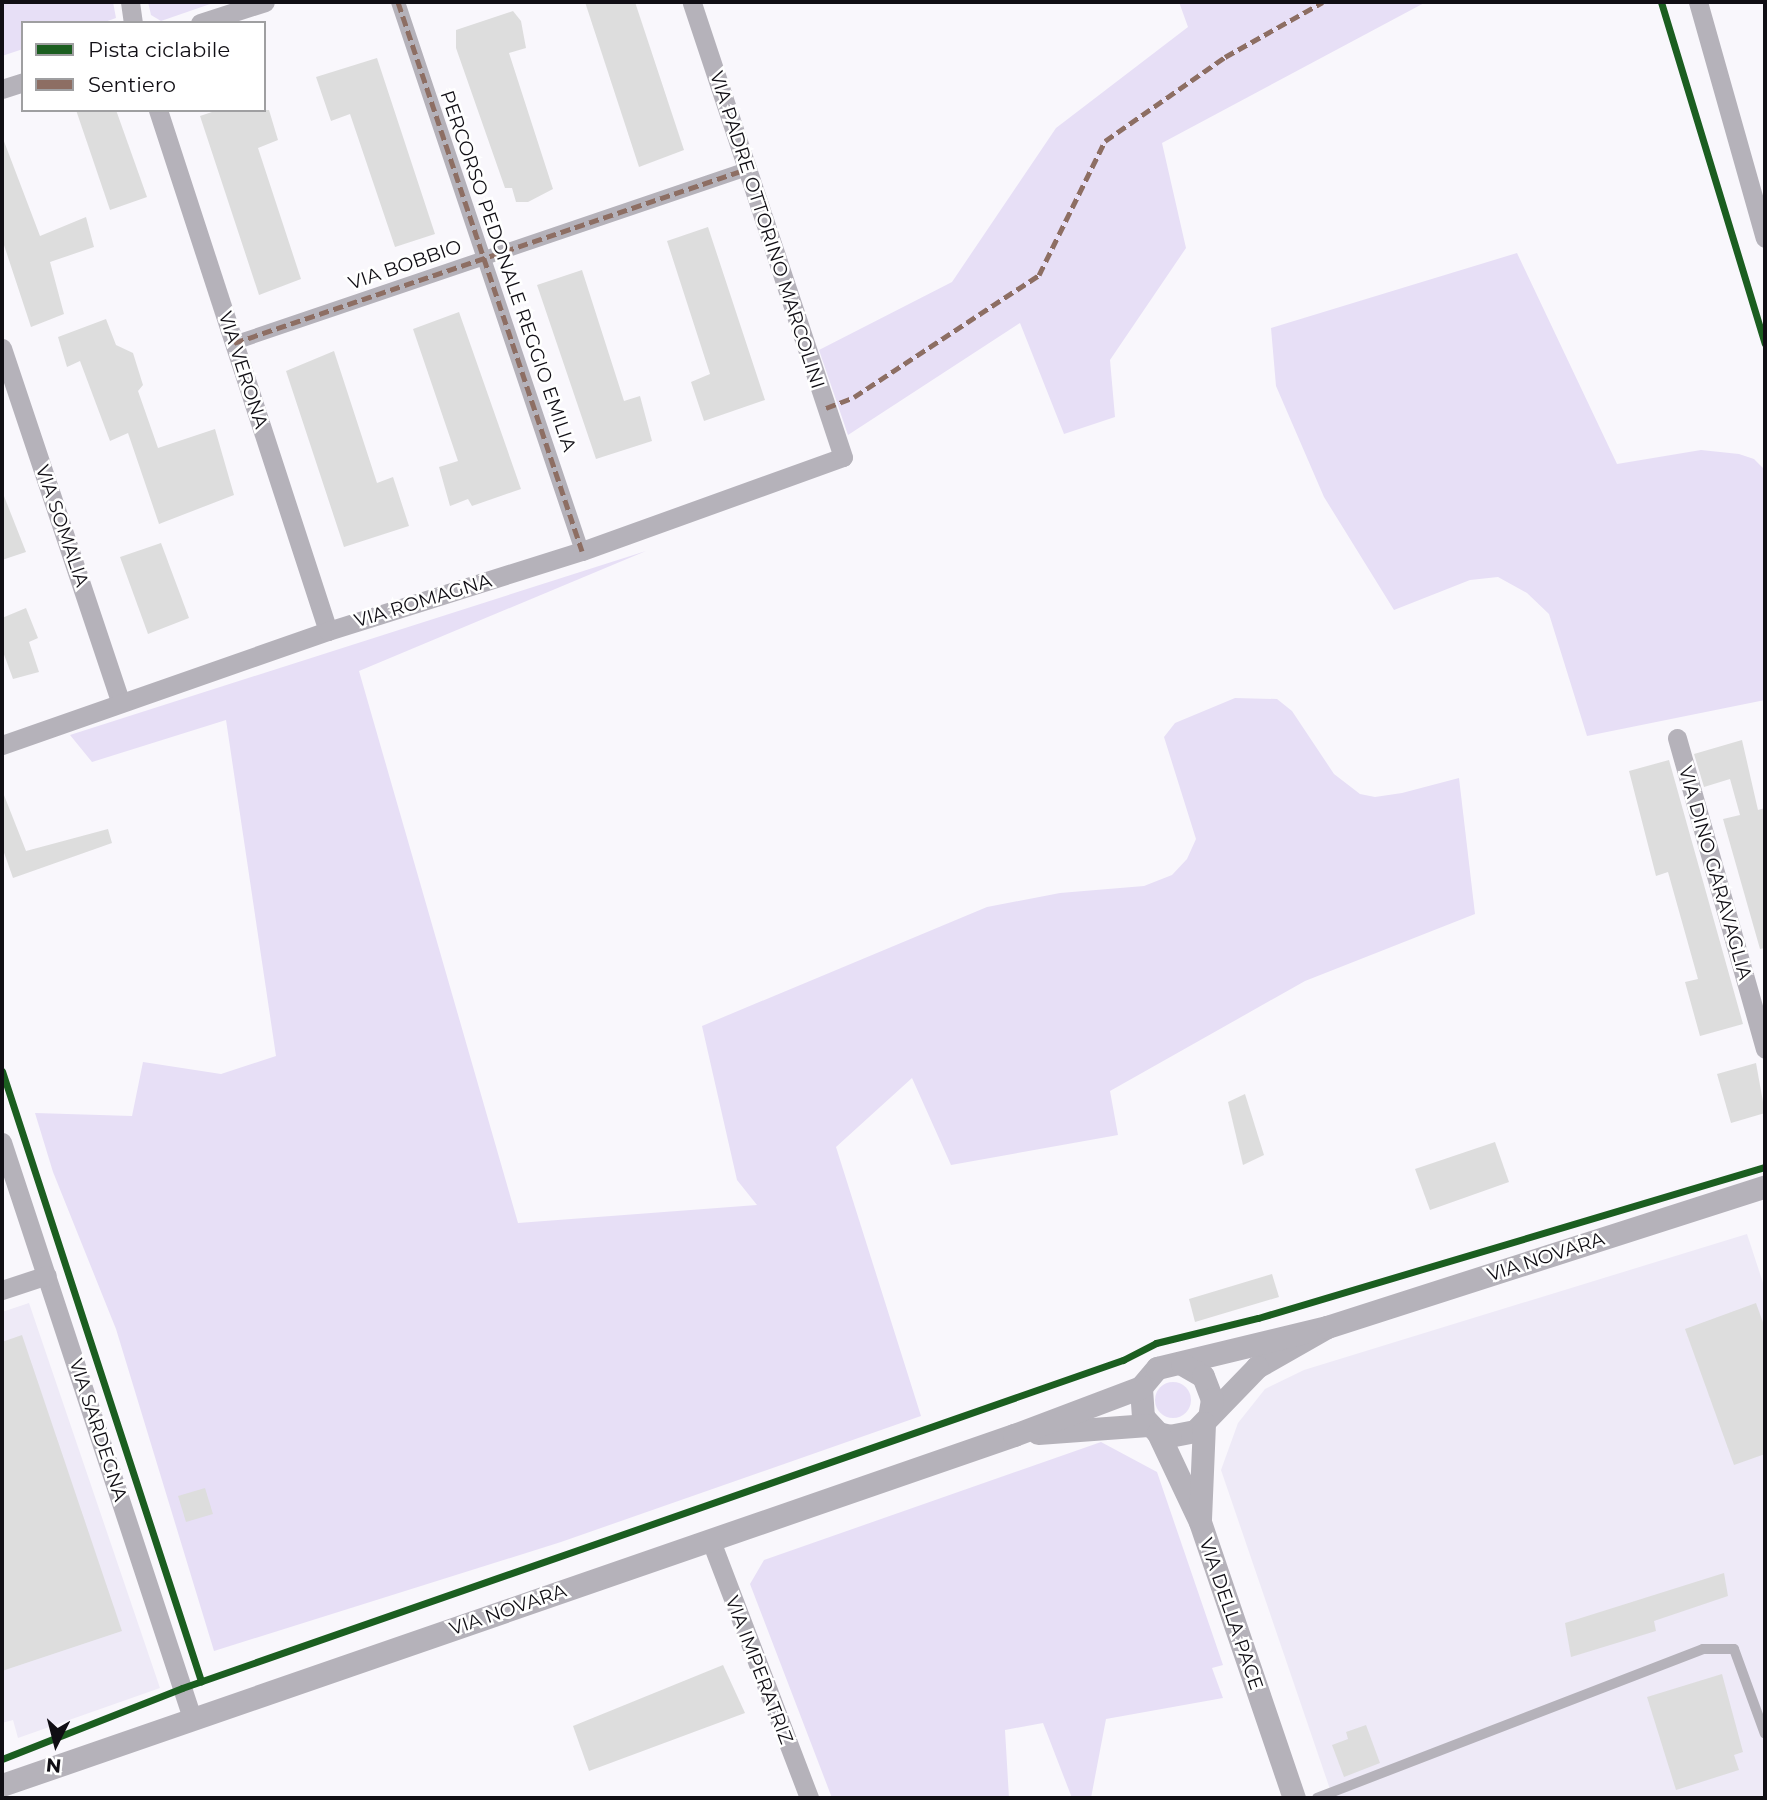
<!DOCTYPE html>
<style>
body{margin:0}
#map{position:relative;width:1767px;height:1800px;overflow:hidden;background:#f9f7fc;font-family:Montserrat,sans-serif}
div>[style]{position:absolute}
.built>*{inset:0;background:#eeeaf7}
.green>*{inset:0;background:#e7dff6}
.round{border-radius:50%}
.building>*{inset:0;background:#ddd}
.service>*{height:10px;margin:-5px;padding:0 5px;transform-origin:5px;border-radius:5px;background:#b5b2ba}
.pedestrian>*{height:14px;margin:-7px;padding:0 7px;transform-origin:7px;border-radius:7px;background:#b5b2ba}
.minor>*{height:19px;margin:-9.5px;padding:0 9.5px;transform-origin:9.5px;border-radius:9.5px;background:#b5b2ba}
.tertiary>*{height:23px;margin:-11.5px;padding:0 11.5px;transform-origin:11.5px;border-radius:11.5px;background:#b5b2ba}
.quiet>*{height:5px;margin-top:-2.5px;transform-origin:0;background:repeating-linear-gradient(90deg,#8d6e63 0 10px,transparent 0 15px)}
.cycleway>*{height:7px;margin:-3.5px;padding:0 3.5px;transform-origin:3.5px;border-radius:3.5px;background:#1b5e20}
span{translate:-50% -50%;white-space:nowrap;text-align:center;line-height:1.15;-webkit-text-stroke:5px #fff;paint-order:stroke}
.street-label{font-size:19px;color:#100e14}
.frame{position:absolute;inset:0;border:4px solid #100e14;pointer-events:none}
.legend{position:absolute;left:21px;top:21px;width:245px;height:91px;box-sizing:border-box;background:#fff;border:2px solid #9f9fa1;margin:0;padding:9px 12px;list-style:none;font-size:21px;color:#100e14}
.legend li{display:flex;align-items:center;gap:14px;height:35px}
.legend b{width:35px;border:2px solid #9f9fa1}
.north{position:absolute;left:21px;top:1709px;width:70px;height:70px;-webkit-text-stroke:5px #fff;paint-order:stroke;rotate:186deg;font-size:19px;font-weight:700;line-height:28px;text-align:center;color:#100e14}
.north::after{content:'';display:block;margin:auto;width:24px;height:32px;background:#100e14;clip-path:polygon(50% 0,100% 100%,50% 72%,0 100%)}
</style>
<div id="map">
<div class="built">
<div style="clip-path:polygon(1747px 1234px,1765px 1289px,1765px 1798px,1333px 1798px,1221px 1470px,1238px 1423px,1265px 1389px,1304px 1370px)"></div>
<div style="clip-path:polygon(29px 1303px,160px 1688px,18px 1738px,13px 1720px,2px 1723px,2px 1312px)"></div>
</div>
<div class="green">
<div style="clip-path:polygon(2px 2px,113px 2px,116px 18px,102px 23px,23px 23px,23px 49px,2px 56px)"></div>
<div style="clip-path:polygon(148px 2px,216px 2px,161px 21px,151px 15px)"></div>
<div style="clip-path:polygon(1179px 2px,1426px 2px,1162px 143px,1186px 248px,1110px 360px,1115px 417px,1064px 434px,1020px 323px,848px 435px,819px 350px,952px 282px,1056px 128px,1188px 27px)"></div>
<div style="clip-path:polygon(1517px 253px,1617px 464px,1701px 450px,1739px 454px,1754px 459px,1764px 469px,1765px 700px,1587px 736px,1549px 614px,1527px 593px,1498px 577px,1470px 580px,1394px 610px,1324px 497px,1276px 386px,1271px 328px)"></div>
<div style="clip-path:polygon(646px 551px,359px 671px,518px 1223px,757px 1205px,737px 1180px,702px 1026px,987px 907px,1060px 893px,1144px 886px,1172px 875px,1187px 859px,1196px 839px,1164px 737px,1175px 723px,1235px 698px,1277px 699px,1292px 711px,1334px 774px,1360px 794px,1375px 797px,1402px 793px,1459px 778px,1475px 914px,1305px 981px,1110px 1091px,1118px 1135px,951px 1165px,912px 1078px,836px 1147px,921px 1416px,561px 1542px,214px 1651px,116px 1329px,53px 1172px,35px 1113px,132px 1116px,143px 1062px,221px 1074px,276px 1056px,226px 720px,92px 762px,70px 735px)"></div>
<div class="round" style="left:1155px;top:1382px;width:36px;height:36px"></div>
<div style="clip-path:polygon(1101px 1442px,1157px 1472px,1223px 1665px,1212px 1668px,1223px 1698px,1106px 1719px,1091px 1798px,1072px 1798px,1043px 1723px,1005px 1730px,1009px 1798px,832px 1798px,750px 1584px,764px 1560px)"></div>
</div>
<div class="building">
<div style="clip-path:polygon(585px 2px,635px 2px,684px 150px,639px 167px)"></div>
<div style="clip-path:polygon(513px 11px,521px 21px,526px 48px,509px 53px,553px 189px,528px 202px,516px 202px,512px 188px,505px 188px,456px 48px,456px 30px)"></div>
<div style="clip-path:polygon(377px 58px,435px 234px,395px 247px,350px 114px,331px 121px,316px 77px)"></div>
<div style="clip-path:polygon(76px 110px,116px 110px,147px 197px,110px 210px)"></div>
<div style="clip-path:polygon(218px 110px,269px 110px,278px 140px,258px 148px,301px 279px,259px 295px,200px 116px)"></div>
<div style="clip-path:polygon(2px 136px,40px 236px,86px 217px,94px 247px,50px 262px,64px 314px,31px 327px,2px 239px)"></div>
<div style="clip-path:polygon(708px 227px,765px 400px,704px 421px,691px 382px,710px 374px,667px 241px)"></div>
<div style="clip-path:polygon(582px 270px,624px 401px,640px 396px,652px 441px,596px 459px,537px 285px)"></div>
<div style="clip-path:polygon(459px 312px,521px 489px,472px 506px,468px 499px,450px 506px,439px 467px,458px 461px,413px 329px)"></div>
<div style="clip-path:polygon(106px 319px,116px 345px,133px 353px,143px 385px,138px 391px,158px 448px,215px 429px,234px 495px,159px 524px,128px 433px,110px 441px,80px 361px,67px 367px,58px 337px)"></div>
<div style="clip-path:polygon(334px 351px,377px 483px,393px 477px,409px 526px,344px 547px,286px 371px)"></div>
<div style="clip-path:polygon(2px 491px,26px 552px,2px 560px)"></div>
<div style="clip-path:polygon(161px 543px,189px 618px,148px 634px,120px 557px)"></div>
<div style="clip-path:polygon(26px 608px,38px 638px,29px 642px,39px 672px,13px 679px,2px 649px,2px 618px)"></div>
<div style="clip-path:polygon(1742px 740px,1758px 810px,1765px 808px,1765px 948px,1760px 949px,1723px 819px,1740px 815px,1730px 779px,1704px 787px,1694px 754px)"></div>
<div style="clip-path:polygon(1669px 760px,1743px 1024px,1700px 1036px,1685px 982px,1698px 979px,1668px 872px,1656px 876px,1629px 771px)"></div>
<div style="clip-path:polygon(2px 790px,26px 851px,108px 829px,112px 843px,13px 878px,2px 847px)"></div>
<div style="clip-path:polygon(1756px 1063px,1765px 1113px,1731px 1123px,1717px 1074px)"></div>
<div style="clip-path:polygon(1245px 1094px,1264px 1155px,1243px 1165px,1228px 1102px)"></div>
<div style="clip-path:polygon(1495px 1142px,1509px 1182px,1430px 1210px,1415px 1169px)"></div>
<div style="clip-path:polygon(1272px 1274px,1279px 1297px,1195px 1322px,1189px 1299px)"></div>
<div style="clip-path:polygon(1756px 1303px,1765px 1328px,1765px 1454px,1734px 1465px,1685px 1329px)"></div>
<div style="clip-path:polygon(22px 1335px,122px 1631px,2px 1671px,2px 1342px)"></div>
<div style="clip-path:polygon(205px 1488px,213px 1514px,186px 1522px,178px 1496px)"></div>
<div style="clip-path:polygon(1724px 1573px,1728px 1596px,1654px 1621px,1656px 1631px,1571px 1657px,1565px 1623px)"></div>
<div style="clip-path:polygon(723px 1665px,745px 1713px,589px 1771px,573px 1726px)"></div>
<div style="clip-path:polygon(1722px 1674px,1743px 1752px,1734px 1755px,1739px 1770px,1676px 1790px,1647px 1697px)"></div>
<div style="clip-path:polygon(1366px 1725px,1380px 1763px,1344px 1777px,1332px 1745px,1348px 1739px,1346px 1732px)"></div>
</div>
<div class="service">
<div style="left:1317px;top:1798px;width:414px;rotate:-21.1deg"></div>
<div style="left:1703px;top:1649px;width:31px"></div>
<div style="left:1734px;top:1649px;width:90px;rotate:70deg"></div>
</div>
<div class="pedestrian">
<div style="left:398px;top:2px;width:579px;rotate:71.47deg"></div>
<div style="left:234px;top:343px;width:542px;rotate:-18.74deg"></div>
</div>
<div class="minor">
<div style="left:130px;top:2px;width:21px;rotate:82deg"></div>
<div style="left:1698px;top:2px;width:245px;rotate:74.2deg"></div>
<div style="left:200px;top:23px;width:68px;rotate:-17.9deg"></div>
<div style="left:2px;top:89px;width:22px;rotate:-18deg"></div>
<div style="left:158px;top:110px;width:548px;rotate:71.93deg"></div>
<div style="left:2px;top:348px;width:374px;rotate:71.5deg"></div>
<div style="left:1677px;top:738px;width:323px;rotate:74.2deg"></div>
<div style="left:2px;top:745px;width:345px;rotate:-19.3deg"></div>
<div style="left:328px;top:631px;width:266px;rotate:-17.5deg"></div>
<div style="left:582px;top:551px;width:277px;rotate:-19.8deg"></div>
<div style="left:843px;top:457px;width:479px;rotate:-108.4deg"></div>
<div style="left:2px;top:1142px;width:607px;rotate:71.74deg"></div>
<div style="left:2px;top:1290px;width:47px;rotate:-18.4deg"></div>
<div style="left:711px;top:1541px;width:275px;rotate:69.1deg"></div>
</div>
<div class="tertiary">
<div style="left:1327px;top:1327px;width:81px;rotate:150.3deg"></div>
<div style="left:1257px;top:1367px;width:89px;rotate:134.1deg"></div>
<div style="left:1195px;top:1431px;width:25px;rotate:169deg"></div>
<div style="left:1170px;top:1436px;width:12px;rotate:-166deg"></div>
<div style="left:1158px;top:1433px;width:22px;rotate:-133deg"></div>
<div style="left:1143px;top:1417px;width:30px;rotate:-94deg"></div>
<div style="left:1141px;top:1387px;width:25px;rotate:-50deg"></div>
<div style="left:1157px;top:1368px;width:175px;rotate:-13.6deg"></div>
<div style="left:1327px;top:1327px;width:460px;rotate:-17.8deg"></div>
<div style="left:1182px;top:1364px;width:24px;rotate:30deg"></div>
<div style="left:1203px;top:1376px;width:25px;rotate:69deg"></div>
<div style="left:1212px;top:1399px;width:13px;rotate:99deg"></div>
<div style="left:1038px;top:1433px;width:110px;rotate:-4.2deg"></div>
<div style="left:1158px;top:1433px;width:98px;rotate:64.7deg"></div>
<div style="left:1200px;top:1522px;width:292px;rotate:71.2deg"></div>
<div style="left:1200px;top:1519px;width:96px;rotate:-87.6deg"></div>
<div style="left:2px;top:1785px;width:1071px;rotate:-19.08deg"></div>
<div style="left:1014px;top:1435px;width:136px;rotate:-20.7deg"></div>
</div>
<div class="quiet">
<div style="left:398px;top:2px;width:579px;rotate:71.47deg"></div>
<div style="left:234px;top:343px;width:542px;rotate:-18.74deg"></div>
<div style="left:826px;top:408px;width:30px;rotate:-21deg"></div>
<div style="left:854px;top:397px;width:222px;rotate:-33.4deg"></div>
<div style="left:1039px;top:275px;width:149px;rotate:-63.8deg"></div>
<div style="left:1105px;top:141px;width:146px;rotate:-35deg"></div>
<div style="left:1225px;top:57px;width:112px;rotate:-29.3deg"></div>
</div>
<div class="cycleway">
<div style="left:1661px;top:2px;width:357px;rotate:73.1deg"></div>
<div style="left:2px;top:1071px;width:642px;rotate:71.93deg"></div>
<div style="left:2px;top:1759px;width:193px;rotate:-21.5deg"></div>
<div style="left:182px;top:1688px;width:997px;rotate:-19.22deg"></div>
<div style="left:1123px;top:1360px;width:37px;rotate:-27deg"></div>
<div style="left:1156px;top:1343px;width:105px;rotate:-13.8deg"></div>
<div style="left:1258px;top:1318px;width:529px;rotate:-16.59deg"></div>
</div>
<div class="street-label">
<span style="left:767px;top:230px;rotate:72deg">VIA PADRE OTTORINO MARCOLINI</span>
<span style="left:405px;top:265px;rotate:-19deg">VIA BOBBIO</span>
<span style="left:508px;top:271px;rotate:71deg">PERCORSO PEDONALE REGGIO EMILIA</span>
<span style="left:243px;top:370px;rotate:72deg">VIA VERONA</span>
<span style="left:62px;top:526px;rotate:71deg">VIA SOMALIA</span>
<span style="left:423px;top:601px;rotate:-17deg">VIA ROMAGNA</span>
<span style="left:1715px;top:873px;rotate:74deg">VIA DINO GARAVAGLIA</span>
<span style="left:1546px;top:1257px;rotate:-18deg">VIA NOVARA</span>
<span style="left:98px;top:1430px;rotate:72deg">VIA SARDEGNA</span>
<span style="left:508px;top:1610px;rotate:-19deg">VIA NOVARA</span>
<span style="left:1231px;top:1614px;rotate:71deg">VIA DELLA PACE</span>
<span style="left:759px;top:1670px;rotate:69deg">VIA IMPERATRIZ</span>
</div>
<div class="frame"></div>
<ul class="legend">
<li><b style="height:9px;background:#1b5e20"></b>Pista ciclabile</li>
<li><b style="height:9px;background:#8d6e63"></b>Sentiero</li>
</ul>
<div class="north">N</div>
</div>
